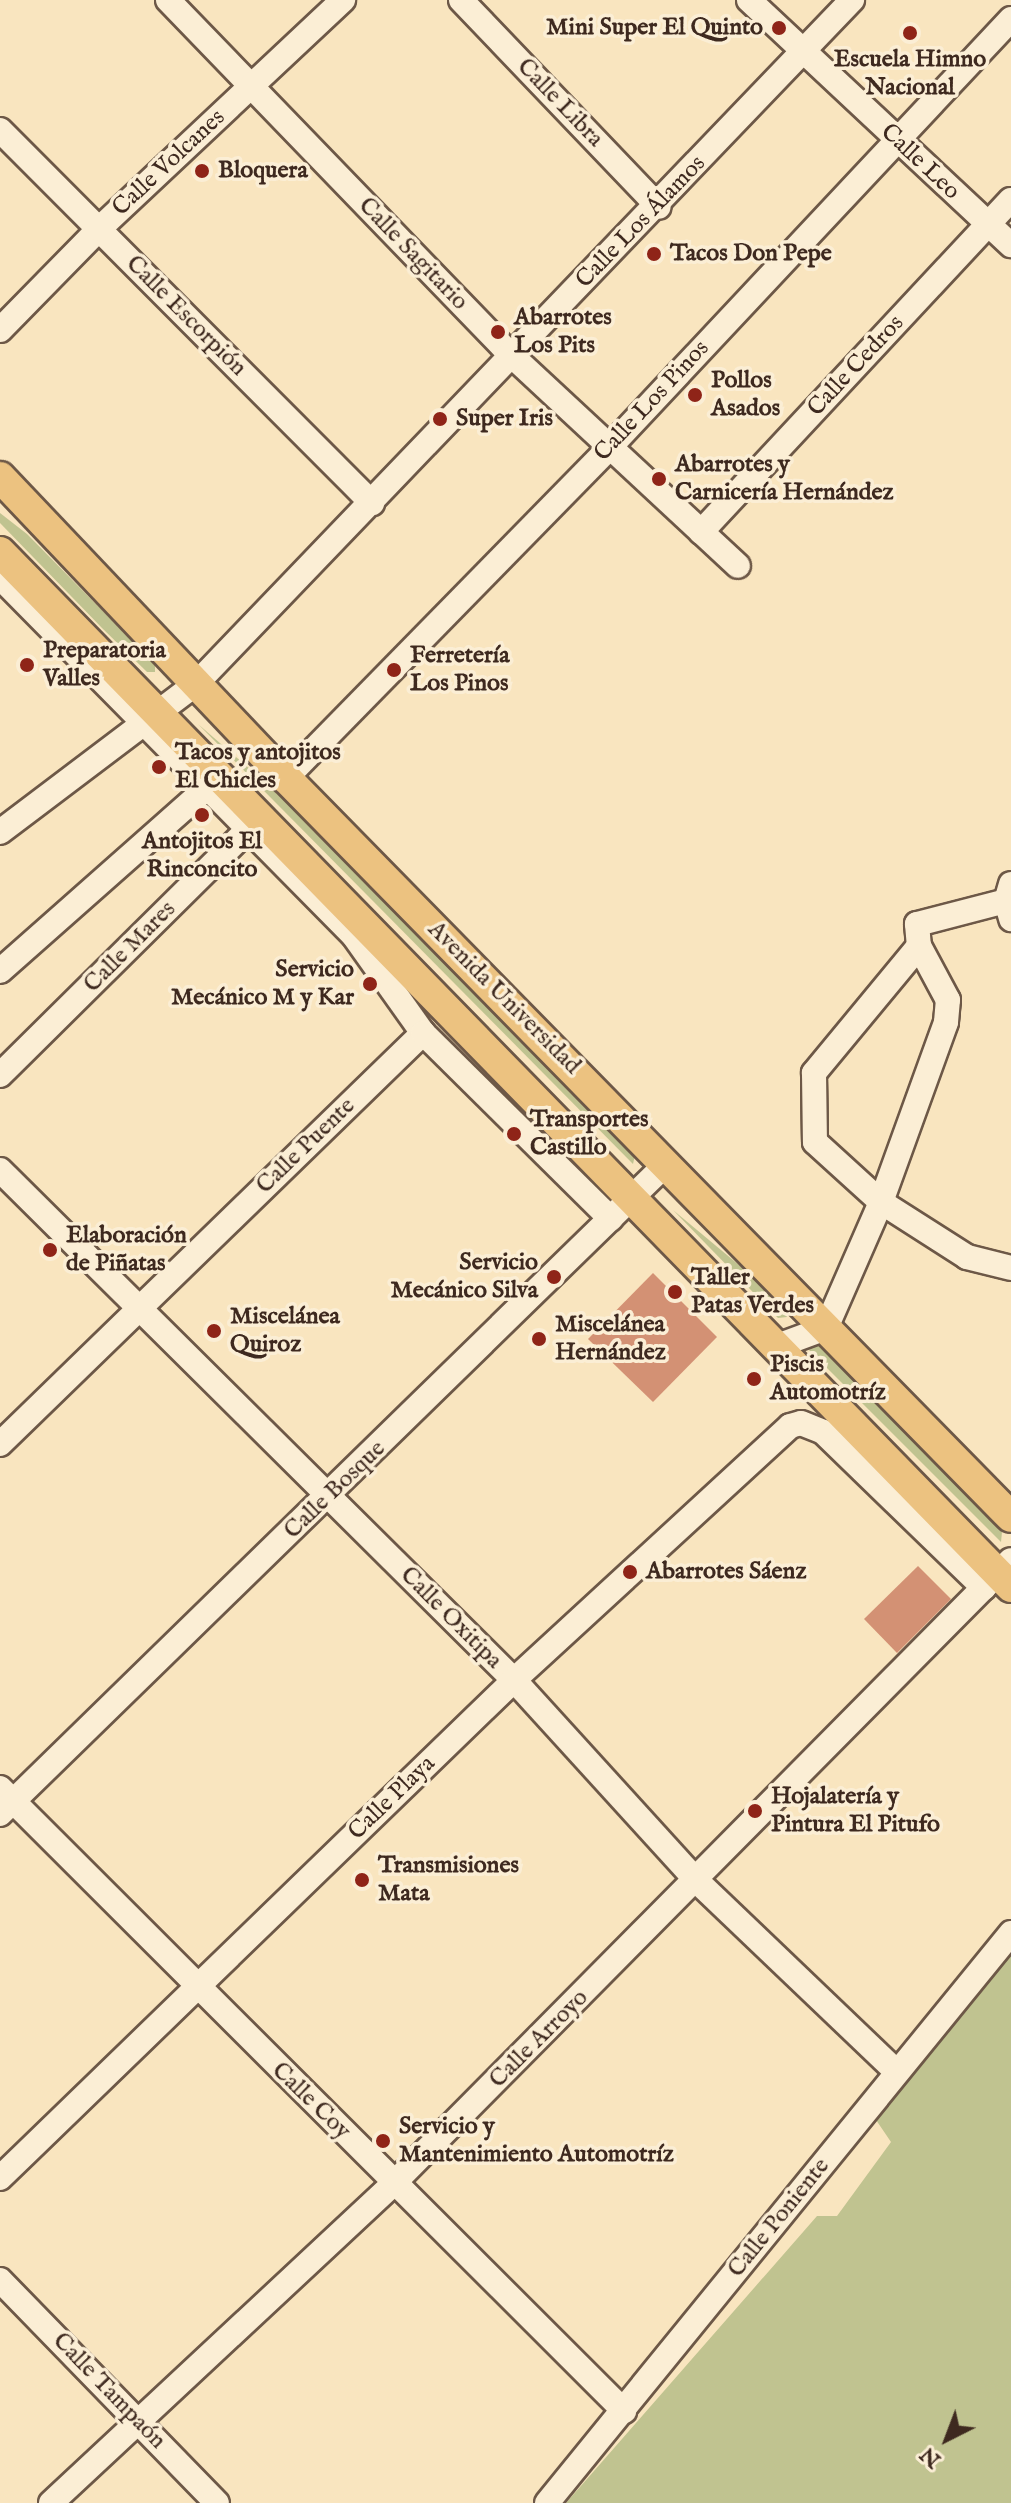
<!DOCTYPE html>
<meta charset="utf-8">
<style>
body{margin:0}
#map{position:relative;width:1011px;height:2503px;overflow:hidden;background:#f9e5bf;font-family:"IM FELL English",serif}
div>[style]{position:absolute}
.green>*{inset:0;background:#c0c390}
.building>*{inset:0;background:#d39174}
.roads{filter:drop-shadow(2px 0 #6d5847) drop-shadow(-2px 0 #6d5847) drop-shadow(0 2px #6d5847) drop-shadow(0 -2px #6d5847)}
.minor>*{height:24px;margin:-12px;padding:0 12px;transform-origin:12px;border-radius:12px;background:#fbeed5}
.major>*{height:30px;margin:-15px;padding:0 15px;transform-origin:15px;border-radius:15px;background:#ecc280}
.dots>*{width:22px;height:22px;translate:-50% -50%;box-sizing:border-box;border:4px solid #fbeed5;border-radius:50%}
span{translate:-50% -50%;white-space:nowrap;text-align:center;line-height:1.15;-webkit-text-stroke:7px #fbeed5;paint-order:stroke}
.poi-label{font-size:24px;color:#3e291f;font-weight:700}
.right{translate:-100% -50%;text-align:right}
.left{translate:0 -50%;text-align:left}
.street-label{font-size:24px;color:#3e291f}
.north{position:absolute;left:907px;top:2399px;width:80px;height:80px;-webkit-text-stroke:6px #fbeed5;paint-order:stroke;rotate:222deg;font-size:22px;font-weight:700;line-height:32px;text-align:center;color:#3e291f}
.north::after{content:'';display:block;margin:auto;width:28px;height:36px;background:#3e291f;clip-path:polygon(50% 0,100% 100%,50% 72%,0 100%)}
</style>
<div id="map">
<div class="green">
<div style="clip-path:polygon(0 513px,27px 534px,155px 664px,155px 672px,147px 672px,102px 628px,0 523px)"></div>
<div style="clip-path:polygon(198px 724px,312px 823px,635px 1155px,633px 1164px)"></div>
<div style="clip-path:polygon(673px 1210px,769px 1290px,787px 1317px,778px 1318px)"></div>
<div style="clip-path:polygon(811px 1344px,819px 1344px,1002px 1532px,1001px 1542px,809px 1350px)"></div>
<div style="clip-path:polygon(1011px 1954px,1011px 2503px,566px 2503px,817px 2216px,837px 2216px,891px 2142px,874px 2117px)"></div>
</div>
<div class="building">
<div style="clip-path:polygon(653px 1273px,717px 1337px,653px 1402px,588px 1339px)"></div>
<div style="clip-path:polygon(918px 1566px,951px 1599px,897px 1653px,864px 1619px)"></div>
</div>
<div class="roads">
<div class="minor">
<div style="left:168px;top:0;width:492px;rotate:46deg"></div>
<div style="left:510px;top:354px;width:311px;rotate:42.9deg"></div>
<div style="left:461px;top:0;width:286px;rotate:46.3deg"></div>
<div style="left:749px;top:0;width:359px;rotate:43.1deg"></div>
<div style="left:0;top:130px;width:527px;rotate:45.08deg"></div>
<div style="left:0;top:330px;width:141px;rotate:-45.6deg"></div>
<div style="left:99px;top:229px;width:335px;rotate:-43.2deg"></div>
<div style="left:701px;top:532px;width:454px;rotate:-47deg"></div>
<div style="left:0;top:577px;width:504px;rotate:45.4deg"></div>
<div style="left:354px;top:936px;width:119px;rotate:54.6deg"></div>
<div style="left:286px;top:778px;width:462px;rotate:-45.6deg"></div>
<div style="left:609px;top:448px;width:588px;rotate:-46.86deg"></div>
<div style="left:0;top:832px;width:246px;rotate:-37.1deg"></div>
<div style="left:196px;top:684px;width:948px;rotate:-46.2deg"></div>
<div style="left:1011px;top:884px;width:18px;rotate:106deg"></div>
<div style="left:1006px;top:901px;width:19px;rotate:74deg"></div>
<div style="left:1006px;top:901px;width:92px;rotate:165.5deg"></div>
<div style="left:917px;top:924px;width:22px;rotate:85deg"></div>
<div style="left:919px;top:946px;width:165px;rotate:129.6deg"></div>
<div style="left:814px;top:1073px;width:69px;rotate:89.2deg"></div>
<div style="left:815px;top:1142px;width:89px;rotate:42.3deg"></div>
<div style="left:881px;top:1202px;width:102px;rotate:32.6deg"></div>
<div style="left:967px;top:1257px;width:45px;rotate:14deg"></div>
<div style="left:0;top:971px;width:290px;rotate:-41.5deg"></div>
<div style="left:0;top:1075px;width:361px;rotate:-44.7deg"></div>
<div style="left:0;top:1170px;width:724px;rotate:44.78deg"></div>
<div style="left:514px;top:1680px;width:273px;rotate:47.7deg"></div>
<div style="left:698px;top:1882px;width:274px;rotate:43.7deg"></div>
<div style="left:780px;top:1345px;width:49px;rotate:-20.3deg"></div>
<div style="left:826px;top:1328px;width:137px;rotate:-66.4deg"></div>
<div style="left:881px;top:1202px;width:191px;rotate:-70.1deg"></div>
<div style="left:946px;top:1022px;width:22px;rotate:-85deg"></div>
<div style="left:948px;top:1000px;width:61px;rotate:-118.2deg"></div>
<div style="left:0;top:1444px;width:590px;rotate:-44.18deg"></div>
<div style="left:423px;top:1033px;width:264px;rotate:44.7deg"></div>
<div style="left:0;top:1788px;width:882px;rotate:44.95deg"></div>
<div style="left:0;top:1814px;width:932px;rotate:-44.3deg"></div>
<div style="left:0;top:2178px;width:716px;rotate:-44.09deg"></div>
<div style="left:514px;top:1680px;width:375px;rotate:-42.6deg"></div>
<div style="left:790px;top:1426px;width:11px;rotate:-15deg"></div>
<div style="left:801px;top:1423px;width:24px;rotate:22deg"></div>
<div style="left:823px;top:1432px;width:224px;rotate:44.1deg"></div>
<div style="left:0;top:2280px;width:311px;rotate:45.8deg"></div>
<div style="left:51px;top:2503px;width:471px;rotate:-43deg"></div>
<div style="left:395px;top:2182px;width:875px;rotate:-45.28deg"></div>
<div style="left:547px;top:2503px;width:735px;rotate:-50.85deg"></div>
</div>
<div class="major">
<div style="left:0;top:477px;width:415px;rotate:46.5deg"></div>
<div style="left:286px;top:778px;width:1035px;rotate:45.55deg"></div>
<div style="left:0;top:552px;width:1447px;rotate:45.67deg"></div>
</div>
</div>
<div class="dots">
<div style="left:779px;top:28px;background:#8f2418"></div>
<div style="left:910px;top:33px;background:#8f2418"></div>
<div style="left:202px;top:171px;background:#8f2418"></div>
<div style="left:654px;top:254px;background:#8f2418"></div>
<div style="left:498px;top:332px;background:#8f2418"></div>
<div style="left:695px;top:395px;background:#8f2418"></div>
<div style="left:440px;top:419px;background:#8f2418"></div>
<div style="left:659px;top:479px;background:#8f2418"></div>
<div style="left:27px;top:665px;background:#8f2418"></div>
<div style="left:394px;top:670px;background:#8f2418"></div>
<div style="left:159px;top:767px;background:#8f2418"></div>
<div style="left:202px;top:815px;background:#8f2418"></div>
<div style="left:370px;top:984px;background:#8f2418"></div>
<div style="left:514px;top:1134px;background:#8f2418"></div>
<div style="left:50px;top:1250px;background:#8f2418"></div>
<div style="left:554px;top:1277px;background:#8f2418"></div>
<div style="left:675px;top:1292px;background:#8f2418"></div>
<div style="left:214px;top:1331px;background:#8f2418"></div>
<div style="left:539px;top:1339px;background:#8f2418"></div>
<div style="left:754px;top:1379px;background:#8f2418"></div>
<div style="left:630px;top:1572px;background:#8f2418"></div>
<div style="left:755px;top:1811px;background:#8f2418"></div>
<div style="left:362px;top:1880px;background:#8f2418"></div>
<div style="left:383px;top:2141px;background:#8f2418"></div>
</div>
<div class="poi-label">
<span class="right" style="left:763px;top:28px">Mini Super El Quinto</span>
<span style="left:910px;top:74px">Escuela Himno<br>Nacional</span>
<span class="left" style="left:218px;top:171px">Bloquera</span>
<span class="left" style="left:670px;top:254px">Tacos Don Pepe</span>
<span class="left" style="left:514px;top:332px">Abarrotes<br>Los Pits</span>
<span class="left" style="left:711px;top:395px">Pollos<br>Asados</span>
<span class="left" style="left:456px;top:419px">Super Iris</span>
<span class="left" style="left:675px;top:479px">Abarrotes y<br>Carnicería Hernández</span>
<span class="left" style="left:43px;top:665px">Preparatoria<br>Valles</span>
<span class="left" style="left:410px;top:670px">Ferretería<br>Los Pinos</span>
<span class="left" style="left:175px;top:767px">Tacos y antojitos<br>El Chicles</span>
<span style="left:202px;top:856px">Antojitos El<br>Rinconcito</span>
<span class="right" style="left:354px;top:984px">Servicio<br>Mecánico M y Kar</span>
<span class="left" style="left:530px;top:1134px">Transportes<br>Castillo</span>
<span class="left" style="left:66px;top:1250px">Elaboración<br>de Piñatas</span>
<span class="right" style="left:538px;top:1277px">Servicio<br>Mecánico Silva</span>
<span class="left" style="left:691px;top:1292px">Taller<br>Patas Verdes</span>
<span class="left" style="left:230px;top:1331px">Miscelánea<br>Quiroz</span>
<span class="left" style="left:555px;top:1339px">Miscelánea<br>Hernández</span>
<span class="left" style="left:770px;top:1379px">Piscis<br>Automotríz</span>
<span class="left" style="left:646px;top:1572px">Abarrotes Sáenz</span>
<span class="left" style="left:771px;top:1811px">Hojalatería y<br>Pintura El Pitufo</span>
<span class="left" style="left:378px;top:1880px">Transmisiones<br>Mata</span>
<span class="left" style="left:399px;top:2141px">Servicio y<br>Mantenimiento Automotríz</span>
</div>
<div class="street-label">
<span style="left:560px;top:103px;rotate:46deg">Calle Libra</span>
<span style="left:920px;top:162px;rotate:43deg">Calle Leo</span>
<span style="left:169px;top:163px;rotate:-43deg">Calle Volcanes</span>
<span style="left:641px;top:222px;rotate:-46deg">Calle Los Álamos</span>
<span style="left:413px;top:254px;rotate:46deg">Calle Sagitario</span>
<span style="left:186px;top:316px;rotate:45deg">Calle Escorpión</span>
<span style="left:856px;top:366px;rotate:-47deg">Calle Cedros</span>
<span style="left:652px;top:401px;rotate:-47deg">Calle Los Pinos</span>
<span style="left:130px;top:947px;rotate:-45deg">Calle Mares</span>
<span style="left:504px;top:998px;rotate:45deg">Avenida Universidad</span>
<span style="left:306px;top:1146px;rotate:-44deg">Calle Puente</span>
<span style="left:335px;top:1490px;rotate:-44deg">Calle Bosque</span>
<span style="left:451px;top:1618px;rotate:45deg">Calle Oxitipa</span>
<span style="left:392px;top:1798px;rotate:-44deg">Calle Playa</span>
<span style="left:539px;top:2039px;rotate:-45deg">Calle Arroyo</span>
<span style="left:311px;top:2101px;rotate:44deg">Calle Coy</span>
<span style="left:779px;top:2218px;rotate:-51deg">Calle Poniente</span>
<span style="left:109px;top:2391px;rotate:46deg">Calle Tampaón</span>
</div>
<div class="north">N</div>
</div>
